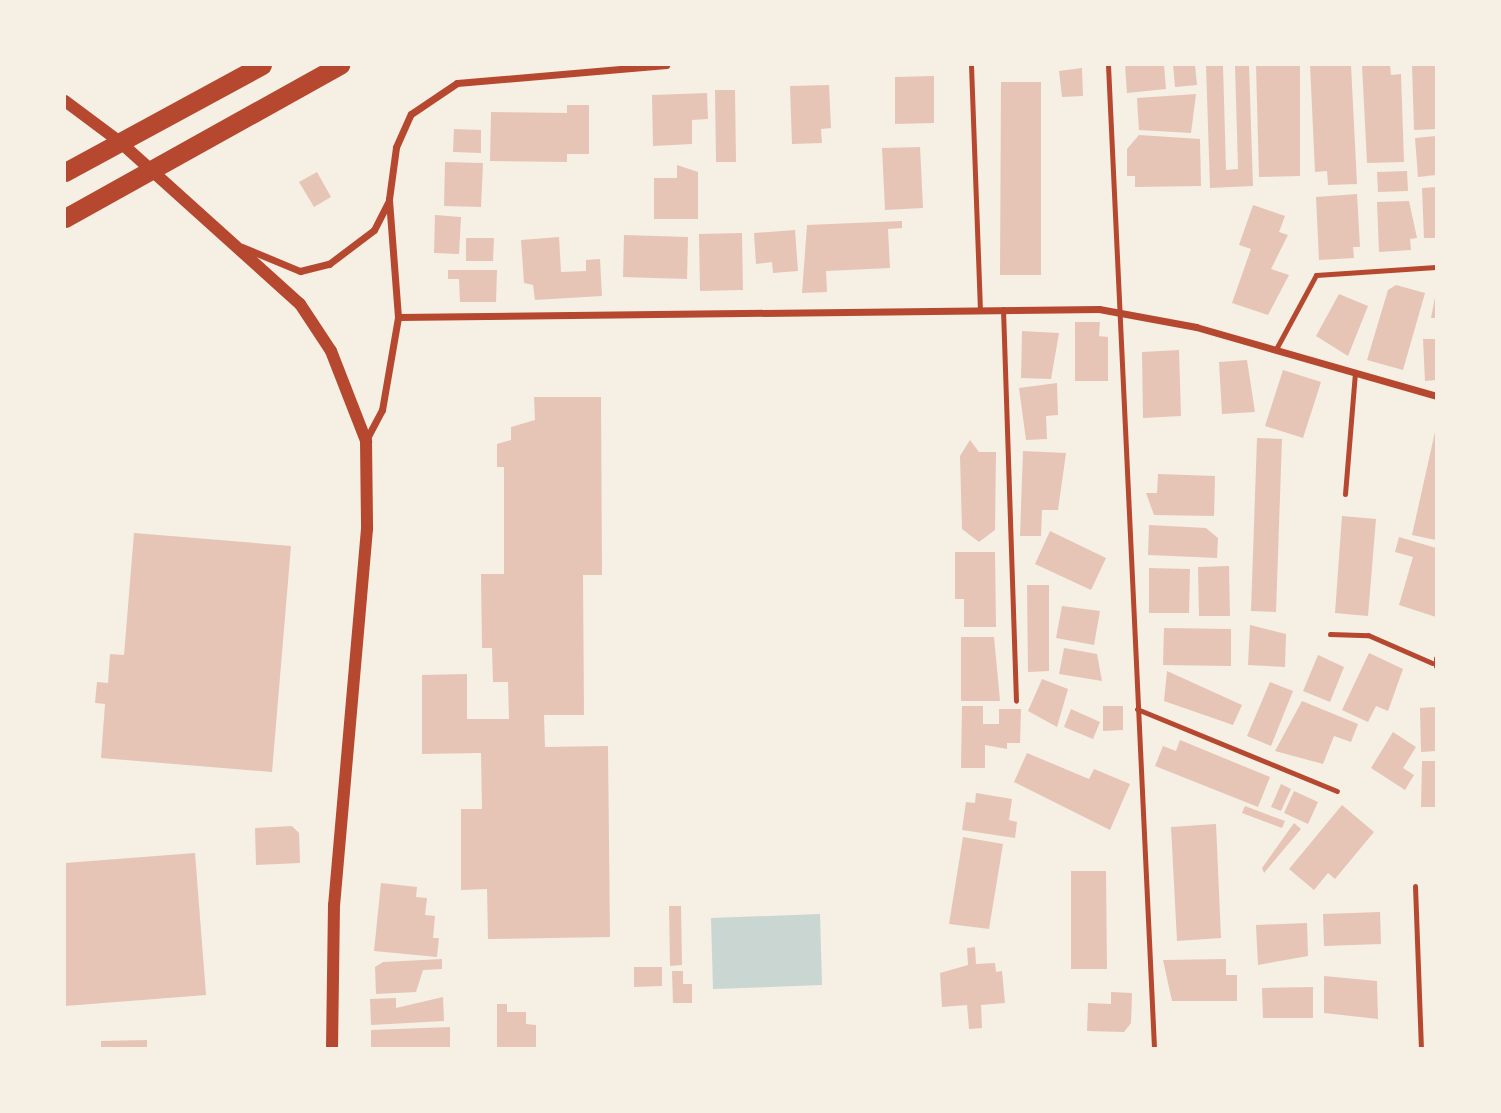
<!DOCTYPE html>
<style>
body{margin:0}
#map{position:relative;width:1501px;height:1113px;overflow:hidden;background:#f6efe4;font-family:"Exo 2",sans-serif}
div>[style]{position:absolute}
.water>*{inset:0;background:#c9d6d2}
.building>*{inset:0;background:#e6c5b7}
.service>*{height:5px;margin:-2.5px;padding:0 2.5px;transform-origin:2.5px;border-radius:2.5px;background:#b5482f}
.minor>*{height:7px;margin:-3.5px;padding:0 3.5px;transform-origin:3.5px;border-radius:3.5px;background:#b5482f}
.tertiary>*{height:12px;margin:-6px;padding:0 6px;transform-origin:6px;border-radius:6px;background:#b5482f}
.trunk>*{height:19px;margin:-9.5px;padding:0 9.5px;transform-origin:9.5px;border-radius:9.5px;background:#b5482f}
span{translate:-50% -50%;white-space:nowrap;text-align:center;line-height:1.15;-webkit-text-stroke:5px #f6efe4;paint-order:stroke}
.frame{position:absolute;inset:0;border:66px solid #f6efe4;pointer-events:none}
</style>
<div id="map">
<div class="water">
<div style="clip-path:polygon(820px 914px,822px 985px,713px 989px,711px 918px)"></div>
</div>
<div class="building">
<div style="clip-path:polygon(1125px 65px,1164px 65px,1166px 89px,1127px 93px)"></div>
<div style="clip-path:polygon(1173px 65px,1195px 65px,1197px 85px,1175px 87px)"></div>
<div style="clip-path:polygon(1206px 65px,1223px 65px,1226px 170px,1238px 169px,1235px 65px,1249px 65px,1253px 186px,1210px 188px)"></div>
<div style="clip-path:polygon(1256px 65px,1300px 65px,1300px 176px,1259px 177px)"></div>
<div style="clip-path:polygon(1310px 65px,1351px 65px,1357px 184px,1328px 185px,1327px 171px,1315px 172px)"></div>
<div style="clip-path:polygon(1362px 65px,1390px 65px,1391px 75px,1401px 74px,1404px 162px,1367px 163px)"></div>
<div style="clip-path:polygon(1412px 65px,1436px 65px,1436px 129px,1414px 130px)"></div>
<div style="clip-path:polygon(1082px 68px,1083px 96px,1062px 97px,1059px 71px)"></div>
<div style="clip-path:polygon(934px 76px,934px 123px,895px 124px,895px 77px)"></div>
<div style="clip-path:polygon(1001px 82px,1041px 82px,1041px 275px,1000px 275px)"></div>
<div style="clip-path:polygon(829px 85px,831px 128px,821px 129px,822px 143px,792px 144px,790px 86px)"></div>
<div style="clip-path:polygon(715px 90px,735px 90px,736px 162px,716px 162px)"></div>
<div style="clip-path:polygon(707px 93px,708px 119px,692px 120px,692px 144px,653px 146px,652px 95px)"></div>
<div style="clip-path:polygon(1196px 94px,1191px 133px,1139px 130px,1137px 98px)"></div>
<div style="clip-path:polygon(567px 105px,589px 105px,589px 154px,567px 154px,567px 162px,490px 161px,491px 112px,567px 113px)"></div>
<div style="clip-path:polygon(454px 129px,481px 130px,481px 153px,453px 152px)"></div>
<div style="clip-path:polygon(1139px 135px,1200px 139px,1201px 186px,1135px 187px,1135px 176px,1127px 176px,1127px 149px)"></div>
<div style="clip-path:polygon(1436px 136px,1436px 175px,1418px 177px,1415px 138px)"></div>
<div style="clip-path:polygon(920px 147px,923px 208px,885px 210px,882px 148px)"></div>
<div style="clip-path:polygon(445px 162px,483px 163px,481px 207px,444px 206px)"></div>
<div style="clip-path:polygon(677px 165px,698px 172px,698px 219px,654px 219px,654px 178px,677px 178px)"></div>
<div style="clip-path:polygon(1407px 171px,1408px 191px,1378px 192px,1377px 172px)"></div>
<div style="clip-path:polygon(317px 172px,331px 197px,314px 207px,299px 182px)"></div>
<div style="clip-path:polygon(1436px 187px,1436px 238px,1424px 238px,1422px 188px)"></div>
<div style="clip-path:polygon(1357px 194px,1360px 247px,1353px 247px,1354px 258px,1319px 260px,1316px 197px)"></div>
<div style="clip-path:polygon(1409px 201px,1417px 238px,1410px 239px,1411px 250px,1379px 252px,1377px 202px)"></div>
<div style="clip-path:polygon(1253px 205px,1285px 216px,1279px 232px,1288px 235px,1271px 269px,1289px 275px,1268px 315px,1232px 303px,1251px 249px,1239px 245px)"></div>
<div style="clip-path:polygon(435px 215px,461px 217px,459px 254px,434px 253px)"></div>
<div style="clip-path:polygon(902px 221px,902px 228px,888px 229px,890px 268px,826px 271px,827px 292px,802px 293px,807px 225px)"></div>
<div style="clip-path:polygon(795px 230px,798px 271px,773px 273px,772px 262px,756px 264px,754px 233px)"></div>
<div style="clip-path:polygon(742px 233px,743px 290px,700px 291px,699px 234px)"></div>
<div style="clip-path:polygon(624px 235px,688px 237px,687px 279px,623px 277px)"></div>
<div style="clip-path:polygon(559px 237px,561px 272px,586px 271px,586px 260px,600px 259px,602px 296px,535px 300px,533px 285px,524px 283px,521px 240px)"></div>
<div style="clip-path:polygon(466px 238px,494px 238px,493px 261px,466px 261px)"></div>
<div style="clip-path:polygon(448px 270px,497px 270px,496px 302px,460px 302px,459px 279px,448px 279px)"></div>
<div style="clip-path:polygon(1396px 285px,1425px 293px,1403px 370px,1367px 360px,1388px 290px)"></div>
<div style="clip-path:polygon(1436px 292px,1436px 318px,1431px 318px)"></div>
<div style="clip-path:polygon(1339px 294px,1368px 306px,1348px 356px,1316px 336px)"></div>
<div style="clip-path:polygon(1075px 322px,1100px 322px,1099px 336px,1108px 337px,1108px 381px,1075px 381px)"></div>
<div style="clip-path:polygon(1022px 331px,1059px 333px,1051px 379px,1021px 378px)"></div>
<div style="clip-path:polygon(1423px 339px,1436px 339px,1436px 380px,1425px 381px)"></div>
<div style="clip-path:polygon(1179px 350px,1181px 416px,1143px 418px,1142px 352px)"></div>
<div style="clip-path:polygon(1247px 360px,1255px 412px,1222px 414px,1219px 362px)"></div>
<div style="clip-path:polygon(1283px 370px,1321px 382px,1303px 438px,1265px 426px)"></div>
<div style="clip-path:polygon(1057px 383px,1058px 415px,1046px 416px,1047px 439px,1026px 440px,1019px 388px)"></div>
<div style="clip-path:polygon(534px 397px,601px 397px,602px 575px,583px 575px,584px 715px,544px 715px,545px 747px,608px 746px,610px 937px,488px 939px,487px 889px,461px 890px,461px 809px,482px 809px,481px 753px,422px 754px,422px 675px,467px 674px,467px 719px,509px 719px,508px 682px,493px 682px,492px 648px,482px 648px,481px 574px,504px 574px,504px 467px,497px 467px,497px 444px,511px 440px,511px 427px,535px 420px)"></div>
<div style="clip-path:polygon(1435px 432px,1436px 432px,1436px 540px,1412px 535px)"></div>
<div style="clip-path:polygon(1257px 438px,1282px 439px,1276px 612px,1251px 611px)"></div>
<div style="clip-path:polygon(970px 440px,979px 452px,996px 452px,995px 530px,979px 542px,962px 529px,960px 456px)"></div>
<div style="clip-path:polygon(1023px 451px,1066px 453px,1058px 510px,1042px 510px,1041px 536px,1020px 536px)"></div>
<div style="clip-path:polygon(1158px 474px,1215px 476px,1214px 516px,1154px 515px,1146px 493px,1157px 493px)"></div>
<div style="clip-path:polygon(1342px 516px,1376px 519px,1368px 616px,1335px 613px)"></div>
<div style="clip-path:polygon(1149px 525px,1206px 528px,1218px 538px,1217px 558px,1148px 555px)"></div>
<div style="clip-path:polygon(1050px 531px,1106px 558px,1091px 590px,1035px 564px)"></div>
<div style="clip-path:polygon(134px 533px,291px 546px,272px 772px,101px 758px,105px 704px,95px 703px,97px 682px,108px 683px,110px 654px,124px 655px)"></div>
<div style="clip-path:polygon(1399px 537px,1436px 548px,1436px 617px,1399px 605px,1413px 557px,1395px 552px)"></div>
<div style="clip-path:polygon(955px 552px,995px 552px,996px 627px,964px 627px,964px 599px,955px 599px)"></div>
<div style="clip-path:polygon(1229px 566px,1230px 616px,1199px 616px,1198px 567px)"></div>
<div style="clip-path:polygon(1149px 568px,1190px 569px,1189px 613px,1149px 613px)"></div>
<div style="clip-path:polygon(1027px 585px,1049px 585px,1049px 671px,1028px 672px)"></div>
<div style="clip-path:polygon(1062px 606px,1100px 611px,1094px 645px,1056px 638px)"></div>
<div style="clip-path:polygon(1250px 625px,1286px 634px,1285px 667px,1248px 665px)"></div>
<div style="clip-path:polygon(1164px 628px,1231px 629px,1231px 666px,1163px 665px)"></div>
<div style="clip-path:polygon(961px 637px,994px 637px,1000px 701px,961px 701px)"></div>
<div style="clip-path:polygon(1064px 648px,1097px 654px,1102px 681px,1059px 674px)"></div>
<div style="clip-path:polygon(1369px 653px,1403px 669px,1388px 711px,1376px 706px,1368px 722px,1342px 710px)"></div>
<div style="clip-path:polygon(1318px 655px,1344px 667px,1330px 702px,1303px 691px)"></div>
<div style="clip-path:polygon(1167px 671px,1242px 705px,1233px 725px,1164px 701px)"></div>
<div style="clip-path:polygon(1042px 679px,1068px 689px,1057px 727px,1028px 711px)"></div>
<div style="clip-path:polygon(1270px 682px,1293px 691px,1271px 746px,1247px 736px)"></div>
<div style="clip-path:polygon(1302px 701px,1358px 724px,1351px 742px,1334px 736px,1323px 764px,1275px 751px)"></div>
<div style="clip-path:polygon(962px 706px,983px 706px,983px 724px,999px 724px,999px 709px,1021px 709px,1020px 743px,1007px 743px,1007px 749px,985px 745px,985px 768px,961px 768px)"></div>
<div style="clip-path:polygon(1103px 706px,1123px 706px,1123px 730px,1103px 731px)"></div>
<div style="clip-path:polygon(1436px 707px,1436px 751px,1421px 752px,1420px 708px)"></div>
<div style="clip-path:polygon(1071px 709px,1100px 722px,1093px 739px,1064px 727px)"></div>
<div style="clip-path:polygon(1393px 732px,1416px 747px,1403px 768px,1414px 775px,1405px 790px,1371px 768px)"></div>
<div style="clip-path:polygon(1180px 740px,1270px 777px,1258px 807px,1155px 766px,1163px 746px,1176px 751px)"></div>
<div style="clip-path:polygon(1027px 753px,1089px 779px,1094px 769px,1130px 784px,1110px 830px,1014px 782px)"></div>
<div style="clip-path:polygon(1422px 761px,1436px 761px,1436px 807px,1421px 807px)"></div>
<div style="clip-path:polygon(1281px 784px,1291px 789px,1281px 811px,1271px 807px)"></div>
<div style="clip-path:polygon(1294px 791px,1318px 802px,1308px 824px,1284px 813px)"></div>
<div style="clip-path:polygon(976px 793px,1012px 799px,1009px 820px,1017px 822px,1015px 838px,962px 830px,966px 802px,975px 803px)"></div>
<div style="clip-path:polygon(1342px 805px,1374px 832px,1335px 879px,1328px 873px,1314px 890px,1289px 869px)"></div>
<div style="clip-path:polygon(1245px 806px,1285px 821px,1282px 828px,1242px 813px)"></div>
<div style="clip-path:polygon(1294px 823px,1301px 829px,1264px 873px,1262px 868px)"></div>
<div style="clip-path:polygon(1216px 824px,1221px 938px,1177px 941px,1171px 827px)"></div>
<div style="clip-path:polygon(292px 826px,299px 833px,300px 863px,256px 865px,255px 828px)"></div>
<div style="clip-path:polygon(963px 837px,1003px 844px,989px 929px,949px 924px)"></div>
<div style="clip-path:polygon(195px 853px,206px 995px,65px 1006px,65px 863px)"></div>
<div style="clip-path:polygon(1071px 871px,1106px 871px,1107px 969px,1071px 969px)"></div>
<div style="clip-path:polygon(381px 883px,417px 887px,416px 897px,427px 898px,425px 915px,435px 916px,433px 938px,439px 938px,437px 957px,374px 951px)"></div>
<div style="clip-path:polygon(669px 906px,681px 906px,682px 965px,670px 966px)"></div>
<div style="clip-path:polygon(1380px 912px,1381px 944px,1324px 946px,1323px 914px)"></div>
<div style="clip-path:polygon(1307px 923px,1308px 956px,1258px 965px,1256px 925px)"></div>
<div style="clip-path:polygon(975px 947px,976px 964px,995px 963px,996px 972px,1002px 971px,1005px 1003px,981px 1005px,982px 1028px,969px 1029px,967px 1005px,942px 1007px,940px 973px,968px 965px,967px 948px)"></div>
<div style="clip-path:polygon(442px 959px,442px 969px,423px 970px,416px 992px,376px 994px,375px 967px,383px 962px)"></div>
<div style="clip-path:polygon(1226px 959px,1226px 975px,1237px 975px,1237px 1001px,1172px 1001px,1163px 960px)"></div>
<div style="clip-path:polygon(634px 967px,662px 967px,662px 986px,634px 987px)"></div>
<div style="clip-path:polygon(672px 971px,683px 971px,683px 984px,692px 984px,692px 1003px,673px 1003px)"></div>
<div style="clip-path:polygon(1324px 976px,1377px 981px,1378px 1019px,1324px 1013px)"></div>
<div style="clip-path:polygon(1313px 987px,1313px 1018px,1263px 1018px,1262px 988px)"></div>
<div style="clip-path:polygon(1111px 992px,1132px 993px,1131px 1023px,1124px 1032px,1087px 1031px,1088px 1003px,1111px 1004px)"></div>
<div style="clip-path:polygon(443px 997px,444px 1021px,371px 1025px,370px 999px,396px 998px,396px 1008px)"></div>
<div style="clip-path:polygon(497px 1004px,507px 1004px,507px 1012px,526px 1012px,526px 1024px,536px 1025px,536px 1048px,497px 1048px)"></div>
<div style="clip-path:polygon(450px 1027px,450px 1048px,371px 1048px,371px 1030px)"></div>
<div style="clip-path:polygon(147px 1040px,147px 1048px,101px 1048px,101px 1041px)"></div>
</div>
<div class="service">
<div style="left:971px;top:65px;width:243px;rotate:87.9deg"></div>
<div style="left:1108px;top:65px;width:984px;rotate:87.32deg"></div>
<div style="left:1003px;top:309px;width:392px;rotate:88.1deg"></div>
<div style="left:1276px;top:349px;width:84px;rotate:-61.6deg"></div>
<div style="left:1316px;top:275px;width:120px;rotate:-3.8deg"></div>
<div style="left:1345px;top:494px;width:122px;rotate:-85.3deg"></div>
<div style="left:1330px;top:634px;width:38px;rotate:2deg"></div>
<div style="left:1368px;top:635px;width:70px;rotate:23.6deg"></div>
<div style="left:1436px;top:658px;width:8px;rotate:90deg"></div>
<div style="left:1137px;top:709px;width:216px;rotate:22.3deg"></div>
<div style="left:1415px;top:886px;width:162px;rotate:87.9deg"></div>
</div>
<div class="minor">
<div style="left:242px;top:247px;width:63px;rotate:22.5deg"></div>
<div style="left:300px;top:271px;width:30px;rotate:-14deg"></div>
<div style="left:329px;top:264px;width:56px;rotate:-37.1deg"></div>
<div style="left:374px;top:230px;width:31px;rotate:-63deg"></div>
<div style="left:398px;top:317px;width:701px;rotate:-0.65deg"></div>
<div style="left:1099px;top:309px;width:99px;rotate:10.5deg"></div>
<div style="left:1196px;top:327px;width:250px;rotate:16deg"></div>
<div style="left:366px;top:440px;width:34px;rotate:-62deg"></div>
<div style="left:382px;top:410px;width:94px;rotate:-80.2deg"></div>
<div style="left:398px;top:317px;width:118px;rotate:-94.4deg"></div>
<div style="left:389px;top:199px;width:52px;rotate:-82.3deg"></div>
<div style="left:396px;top:147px;width:36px;rotate:-66deg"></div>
<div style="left:411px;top:114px;width:55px;rotate:-34deg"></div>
<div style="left:457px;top:83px;width:210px;rotate:-4.9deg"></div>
</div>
<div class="tertiary">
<div style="left:65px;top:101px;width:69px;rotate:36.7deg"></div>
<div style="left:120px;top:142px;width:242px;rotate:42deg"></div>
<div style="left:300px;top:304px;width:56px;rotate:56.6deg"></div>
<div style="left:331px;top:351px;width:97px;rotate:68.7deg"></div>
<div style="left:366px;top:441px;width:88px;rotate:89.3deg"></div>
<div style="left:367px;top:529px;width:377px;rotate:95deg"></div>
<div style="left:334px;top:905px;width:143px;rotate:90.8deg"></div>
</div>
<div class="trunk">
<div style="left:65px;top:172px;width:224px;rotate:-28.5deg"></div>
<div style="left:65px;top:218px;width:315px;rotate:-29.1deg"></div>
</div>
<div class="frame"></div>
</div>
